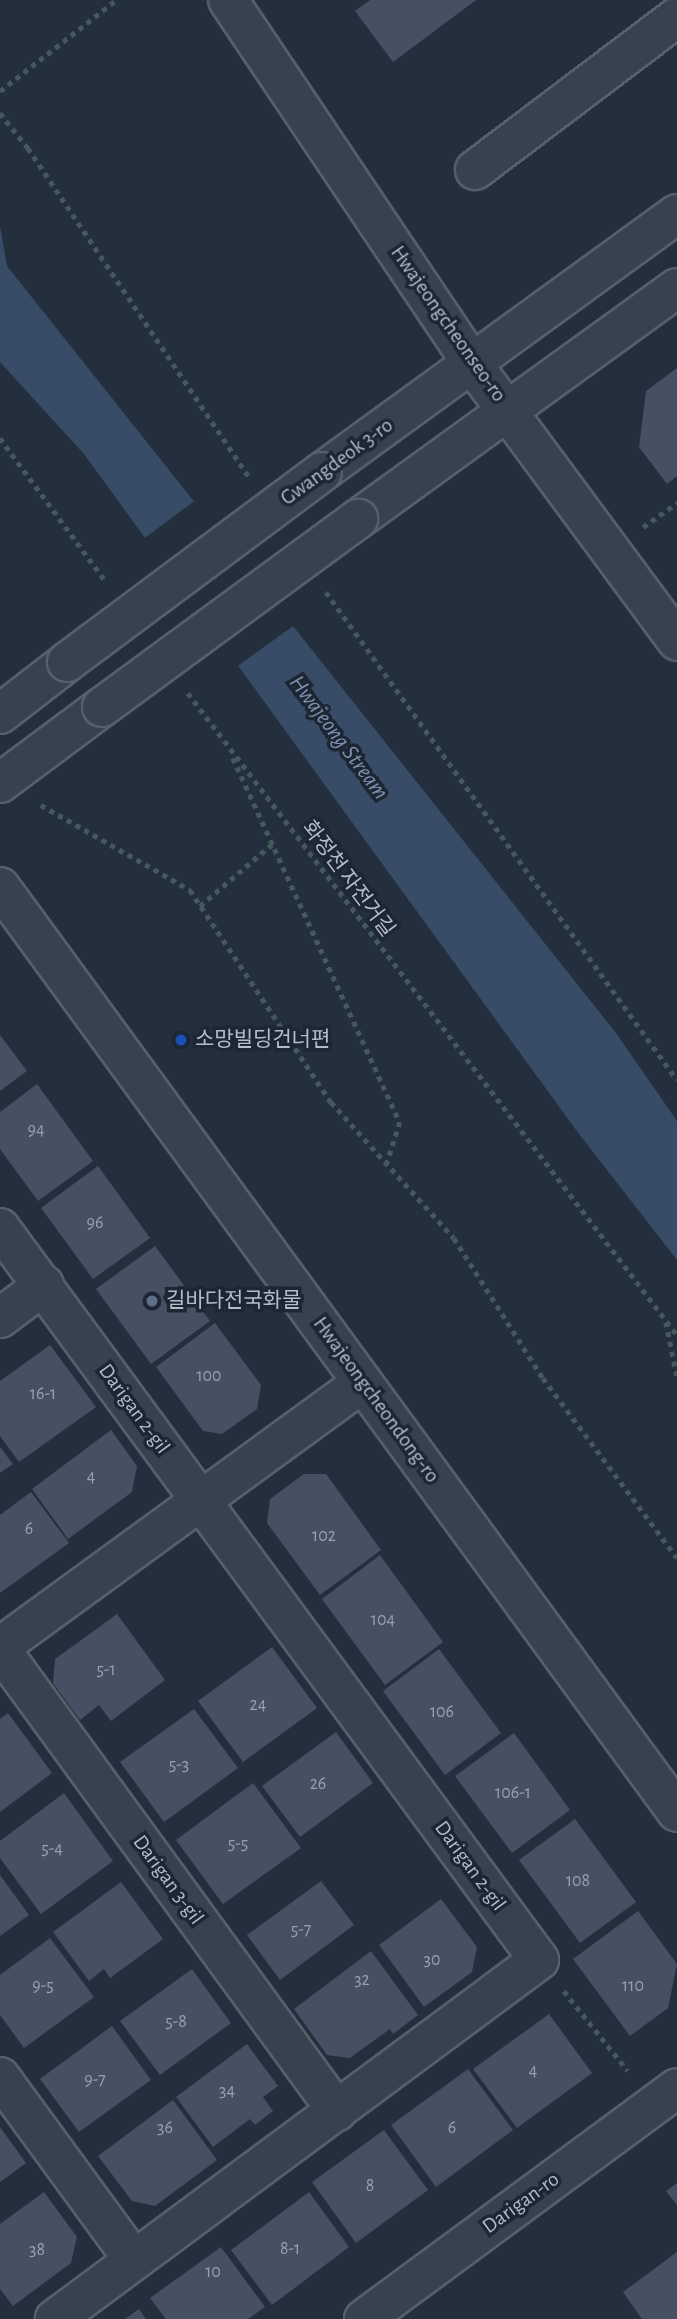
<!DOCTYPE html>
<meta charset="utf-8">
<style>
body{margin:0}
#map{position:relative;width:677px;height:2319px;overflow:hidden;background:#242f3e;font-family:"Alegreya Sans","Noto Sans KR",sans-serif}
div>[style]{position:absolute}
.water>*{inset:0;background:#394c67}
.pier>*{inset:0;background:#242f3e}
.building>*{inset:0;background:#455162}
.path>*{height:4.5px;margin-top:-2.25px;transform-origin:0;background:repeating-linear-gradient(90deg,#44595c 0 5px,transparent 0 10px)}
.roads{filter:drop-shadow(2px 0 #565f6c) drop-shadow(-2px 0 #565f6c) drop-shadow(0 2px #565f6c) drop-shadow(0 -2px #565f6c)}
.minor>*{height:38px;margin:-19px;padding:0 19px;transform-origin:19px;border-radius:19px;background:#38414e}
.bridges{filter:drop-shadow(2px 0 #565f6c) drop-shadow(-2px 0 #565f6c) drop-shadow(0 2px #565f6c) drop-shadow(0 -2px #565f6c)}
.minor-bridge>*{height:38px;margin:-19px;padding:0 19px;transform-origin:19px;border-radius:19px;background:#38414e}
.dots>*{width:19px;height:19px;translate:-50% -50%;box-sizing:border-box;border:4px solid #1d2633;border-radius:50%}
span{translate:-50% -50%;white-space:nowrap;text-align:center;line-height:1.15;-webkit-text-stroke:7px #1d2633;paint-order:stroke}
.number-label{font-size:18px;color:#98a1af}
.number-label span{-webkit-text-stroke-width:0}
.street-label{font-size:21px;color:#b4bcc9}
.poi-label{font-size:21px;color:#b4bcc9}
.left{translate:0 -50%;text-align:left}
.water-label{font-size:23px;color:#7c92b1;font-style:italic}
</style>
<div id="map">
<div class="water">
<div style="clip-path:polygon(0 226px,7px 266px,616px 1033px,677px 1121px,677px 1260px,579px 1134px,84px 454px,0 362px)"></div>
</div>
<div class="pier">
<div style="clip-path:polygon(197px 499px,296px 624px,235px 668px,142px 540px)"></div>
</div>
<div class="building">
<div style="clip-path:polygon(370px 0,476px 0,393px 62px,355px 11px)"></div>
<div style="clip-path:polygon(677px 368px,677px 476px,667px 484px,639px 447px,646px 391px)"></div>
<div style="clip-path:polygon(0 1035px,27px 1071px,0 1091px)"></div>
<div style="clip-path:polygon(37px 1084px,93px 1161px,38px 1201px,0 1149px,0 1112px)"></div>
<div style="clip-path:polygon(98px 1166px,150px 1238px,93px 1279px,41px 1208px)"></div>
<div style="clip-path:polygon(155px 1246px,210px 1321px,151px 1364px,96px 1289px)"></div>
<div style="clip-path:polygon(215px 1323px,261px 1385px,257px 1409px,222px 1434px,203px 1431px,156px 1367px)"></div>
<div style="clip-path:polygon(50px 1345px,96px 1407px,19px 1462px,0 1436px,0 1381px)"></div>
<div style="clip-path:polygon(111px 1430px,137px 1466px,132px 1492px,68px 1539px,32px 1489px)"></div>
<div style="clip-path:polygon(0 1447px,13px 1464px,0 1473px)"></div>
<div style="clip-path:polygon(304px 1474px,326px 1474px,381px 1550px,320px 1595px,267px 1523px,270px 1499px)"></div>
<div style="clip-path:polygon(31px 1492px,69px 1543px,0 1593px,0 1515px)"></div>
<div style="clip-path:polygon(380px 1555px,443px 1642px,385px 1685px,322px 1599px)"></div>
<div style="clip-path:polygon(117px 1614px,165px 1680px,111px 1721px,99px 1705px,80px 1720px,53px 1683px,55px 1659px)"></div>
<div style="clip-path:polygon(272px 1647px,317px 1708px,243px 1762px,198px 1701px)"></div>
<div style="clip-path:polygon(439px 1649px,501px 1733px,445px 1775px,383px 1691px)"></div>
<div style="clip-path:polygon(194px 1709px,238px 1768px,164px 1822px,120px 1762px)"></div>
<div style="clip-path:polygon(8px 1713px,52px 1773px,0 1812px,0 1719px)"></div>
<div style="clip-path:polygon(336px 1732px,373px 1783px,300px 1837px,262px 1786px)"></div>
<div style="clip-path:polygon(514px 1733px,570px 1810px,512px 1853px,455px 1776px)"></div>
<div style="clip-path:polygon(253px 1783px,301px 1848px,223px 1904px,176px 1840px)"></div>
<div style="clip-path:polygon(64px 1793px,113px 1861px,41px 1914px,0 1858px,0 1841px)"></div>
<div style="clip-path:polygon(575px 1819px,636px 1902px,580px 1943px,519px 1860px)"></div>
<div style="clip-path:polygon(0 1875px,29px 1915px,0 1936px)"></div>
<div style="clip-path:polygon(321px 1881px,354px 1925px,280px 1980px,247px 1935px)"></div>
<div style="clip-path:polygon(121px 1882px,163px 1939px,110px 1978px,104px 1969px,89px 1981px,53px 1932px)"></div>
<div style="clip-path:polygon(441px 1899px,477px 1947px,472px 1972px,424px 2007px,379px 1945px)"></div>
<div style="clip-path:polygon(638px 1911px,677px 1964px,668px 2008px,630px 2036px,573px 1959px)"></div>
<div style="clip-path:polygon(50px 1938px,94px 1997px,24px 2048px,0 2015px,0 1975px)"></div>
<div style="clip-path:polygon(371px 1951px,418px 2015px,393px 2034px,390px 2029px,350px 2058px,327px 2055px,294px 2009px)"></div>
<div style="clip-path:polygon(192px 1969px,231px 2023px,160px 2075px,120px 2021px)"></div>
<div style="clip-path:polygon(549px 2014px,592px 2073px,517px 2128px,473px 2069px)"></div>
<div style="clip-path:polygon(112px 2026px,151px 2080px,79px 2132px,40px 2079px)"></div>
<div style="clip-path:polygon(247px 2044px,278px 2086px,263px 2097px,273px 2111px,255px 2125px,250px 2119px,213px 2147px,176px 2097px)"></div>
<div style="clip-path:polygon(468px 2069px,513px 2130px,436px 2187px,391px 2125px)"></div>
<div style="clip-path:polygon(173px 2100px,217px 2160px,155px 2206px,132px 2201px,98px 2156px)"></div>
<div style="clip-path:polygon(0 2127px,26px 2163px,0 2182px)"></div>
<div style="clip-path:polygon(384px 2130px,428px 2190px,356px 2243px,312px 2182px)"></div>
<div style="clip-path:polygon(677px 2183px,677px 2205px,666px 2191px)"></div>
<div style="clip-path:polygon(44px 2192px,77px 2237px,71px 2263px,13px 2306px,0 2289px,0 2224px)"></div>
<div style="clip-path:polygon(309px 2192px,349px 2247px,272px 2305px,231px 2250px)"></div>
<div style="clip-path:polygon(221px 2247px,265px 2307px,248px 2319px,166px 2319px,150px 2298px)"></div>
<div style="clip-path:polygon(677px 2252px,677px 2319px,642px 2319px,623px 2292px)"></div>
<div style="clip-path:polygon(139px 2309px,146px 2319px,125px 2319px)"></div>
</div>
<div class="path">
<div style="left:0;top:91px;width:147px;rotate:-38.1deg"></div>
<div style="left:0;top:113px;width:45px;rotate:51.3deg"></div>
<div style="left:28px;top:148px;width:396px;rotate:56.1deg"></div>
<div style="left:0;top:438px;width:179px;rotate:53.6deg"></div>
<div style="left:643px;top:527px;width:42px;rotate:-35.2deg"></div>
<div style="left:326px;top:592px;width:601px;rotate:54.27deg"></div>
<div style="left:188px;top:693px;width:807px;rotate:52.7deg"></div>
<div style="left:233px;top:758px;width:400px;rotate:65.4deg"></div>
<div style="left:400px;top:1122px;width:43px;rotate:107.6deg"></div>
<div style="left:41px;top:805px;width:172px;rotate:29.7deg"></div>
<div style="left:190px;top:890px;width:255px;rotate:56.4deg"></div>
<div style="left:331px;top:1102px;width:183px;rotate:47.9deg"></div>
<div style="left:454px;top:1238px;width:166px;rotate:57.6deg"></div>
<div style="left:543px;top:1378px;width:224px;rotate:53.3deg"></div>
<div style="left:200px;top:906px;width:95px;rotate:-40.7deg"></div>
<div style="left:666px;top:1322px;width:55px;rotate:78.5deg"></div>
<div style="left:564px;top:1991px;width:102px;rotate:51.3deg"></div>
</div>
<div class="roads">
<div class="minor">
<div style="left:228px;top:0;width:440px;rotate:56.1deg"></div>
<div style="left:473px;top:365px;width:343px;rotate:53.5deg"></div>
<div style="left:475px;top:170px;width:253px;rotate:-37.1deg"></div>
<div style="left:322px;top:472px;width:439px;rotate:-36deg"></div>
<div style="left:358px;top:519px;width:394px;rotate:-35.9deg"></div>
<div style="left:0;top:714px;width:85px;rotate:-37.8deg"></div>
<div style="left:0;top:783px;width:127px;rotate:-36.7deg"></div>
<div style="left:0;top:887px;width:1146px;rotate:53.8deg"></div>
<div style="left:0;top:1228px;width:909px;rotate:53.63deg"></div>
<div style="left:539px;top:1960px;width:603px;rotate:143.43deg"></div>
<div style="left:0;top:1318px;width:55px;rotate:-36.9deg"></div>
<div style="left:0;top:1647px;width:449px;rotate:-36.1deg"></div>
<div style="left:0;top:1649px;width:572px;rotate:53.89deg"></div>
<div style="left:0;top:2077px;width:227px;rotate:53.8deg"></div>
<div style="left:364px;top:2319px;width:389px;rotate:-36.4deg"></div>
</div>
</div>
<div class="bridges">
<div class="minor-bridge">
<div style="left:67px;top:662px;width:318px;rotate:-36.7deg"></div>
<div style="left:102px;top:707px;width:318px;rotate:-36.3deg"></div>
</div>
</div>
<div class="dots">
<div style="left:181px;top:1040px;background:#1a4fb4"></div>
<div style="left:152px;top:1301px;background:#5c6f8a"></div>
</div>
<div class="number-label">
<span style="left:36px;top:1130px">94</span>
<span style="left:95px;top:1223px">96</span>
<span style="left:209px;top:1376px">100</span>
<span style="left:43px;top:1394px">16-1</span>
<span style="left:91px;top:1477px">4</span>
<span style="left:29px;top:1529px">6</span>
<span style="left:324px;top:1536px">102</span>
<span style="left:383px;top:1620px">104</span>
<span style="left:106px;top:1670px">5-1</span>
<span style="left:258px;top:1705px">24</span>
<span style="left:442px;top:1712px">106</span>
<span style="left:179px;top:1765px">5-3</span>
<span style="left:318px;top:1784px">26</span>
<span style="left:513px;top:1793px">106-1</span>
<span style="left:238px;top:1844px">5-5</span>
<span style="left:52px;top:1849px">5-4</span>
<span style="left:578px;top:1881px">108</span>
<span style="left:301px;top:1930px">5-7</span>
<span style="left:432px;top:1960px">30</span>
<span style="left:362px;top:1980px">32</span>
<span style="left:43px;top:1986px">9-5</span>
<span style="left:633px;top:1986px">110</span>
<span style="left:176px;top:2022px">5-8</span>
<span style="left:533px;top:2071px">4</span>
<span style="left:95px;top:2080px">9-7</span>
<span style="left:227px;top:2091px">34</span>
<span style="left:165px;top:2128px">36</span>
<span style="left:452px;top:2128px">6</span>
<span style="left:370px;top:2186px">8</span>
<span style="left:290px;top:2249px">8-1</span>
<span style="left:37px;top:2250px">38</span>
<span style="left:213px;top:2272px">10</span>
</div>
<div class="street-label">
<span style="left:448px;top:324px;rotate:55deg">Hwajeongcheonseo-ro</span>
<span style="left:337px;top:462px;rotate:-36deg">Gwangdeok 3-ro</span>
<span style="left:348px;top:879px;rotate:53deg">화정천 자전거길</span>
<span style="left:376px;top:1400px;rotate:54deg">Hwajeongcheondong-ro</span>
<span style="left:134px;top:1409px;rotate:54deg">Darigan 2-gil</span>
<span style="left:470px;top:1866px;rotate:54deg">Darigan 2-gil</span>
<span style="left:168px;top:1880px;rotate:54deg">Darigan 3-gil</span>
<span style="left:521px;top:2203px;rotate:-36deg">Darigan-ro</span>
</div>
<div class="poi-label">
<span class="left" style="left:195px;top:1040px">소망빌딩건너편</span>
<span class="left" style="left:166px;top:1301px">길바다전국화물</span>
</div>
<div class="water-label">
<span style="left:338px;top:738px;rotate:53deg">Hwajeong Stream</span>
</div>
</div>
